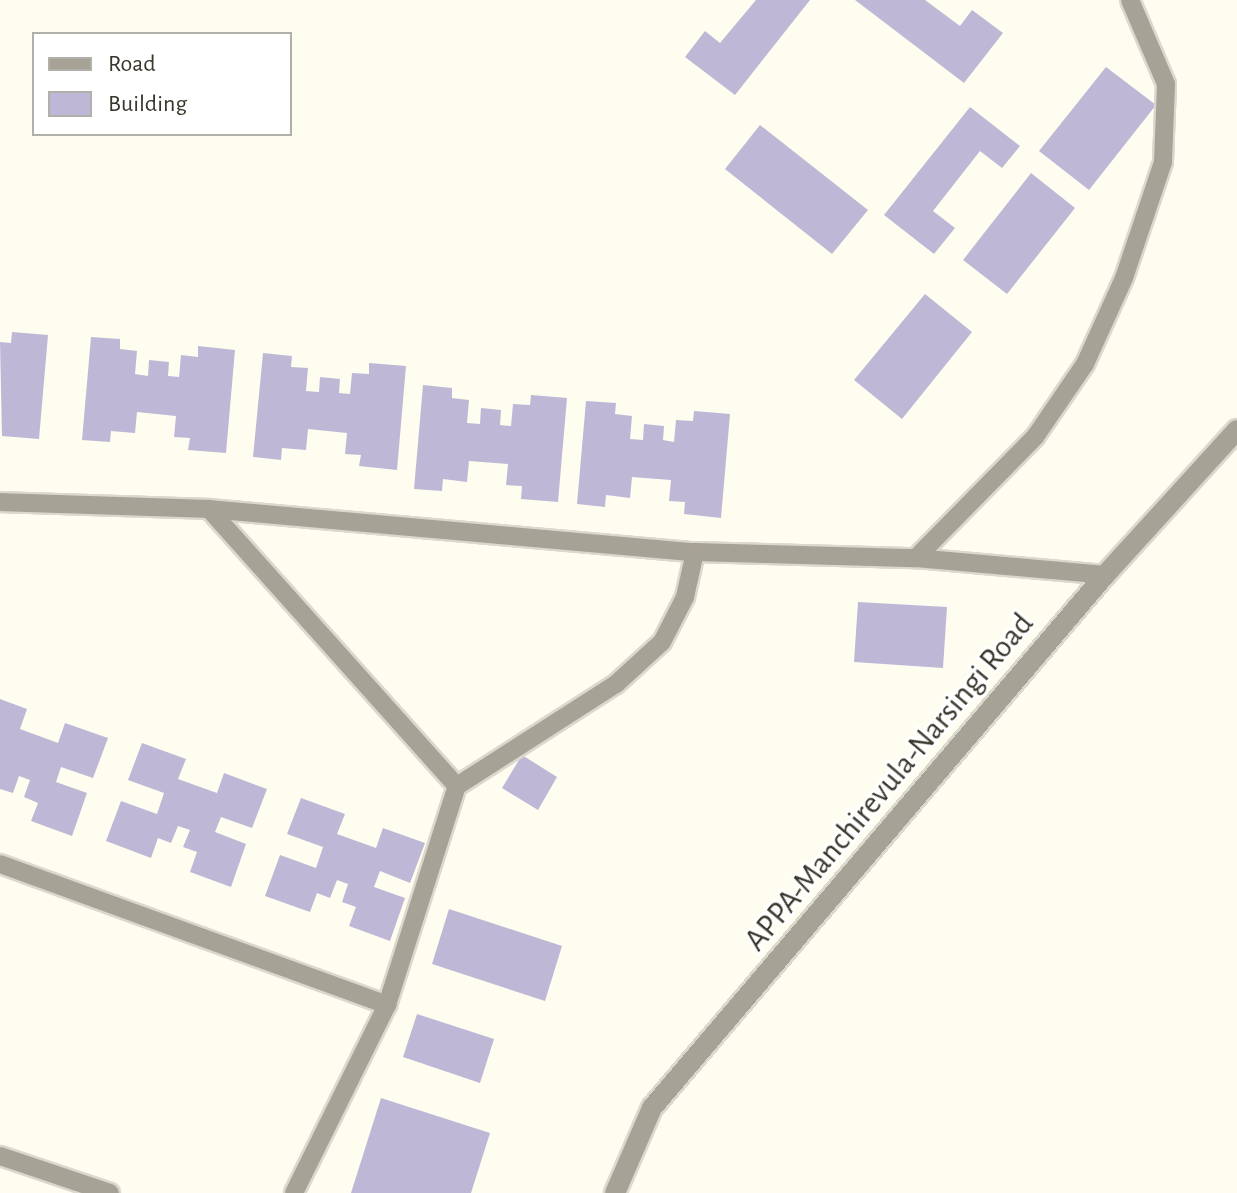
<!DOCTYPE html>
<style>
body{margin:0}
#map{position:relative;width:1237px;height:1193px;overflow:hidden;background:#fffcf0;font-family:"Alegreya Sans",sans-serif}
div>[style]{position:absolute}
.building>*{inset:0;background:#beb8d6}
.roads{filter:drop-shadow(2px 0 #dbd8cd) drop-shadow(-2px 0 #dbd8cd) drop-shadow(0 2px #dbd8cd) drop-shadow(0 -2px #dbd8cd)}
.lane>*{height:18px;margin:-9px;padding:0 9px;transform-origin:9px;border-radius:9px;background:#a7a296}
.street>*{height:20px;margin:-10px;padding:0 10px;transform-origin:10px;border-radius:10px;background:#a7a296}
span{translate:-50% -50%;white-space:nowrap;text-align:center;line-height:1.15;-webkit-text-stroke:6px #fff;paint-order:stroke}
.street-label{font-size:32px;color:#39362b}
.legend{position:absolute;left:32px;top:32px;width:260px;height:104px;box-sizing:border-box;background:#fff;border:2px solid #b0afaa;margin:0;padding:10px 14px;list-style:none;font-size:24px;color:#39362b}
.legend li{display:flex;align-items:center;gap:16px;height:40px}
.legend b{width:40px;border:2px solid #b0afaa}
</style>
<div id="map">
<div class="building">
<div style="clip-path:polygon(756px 0,810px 0,735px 95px,685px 57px,705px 31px,720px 43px)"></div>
<div style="clip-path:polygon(855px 0,925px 0,960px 26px,972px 10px,1003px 33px,964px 83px)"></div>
<div style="clip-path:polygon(1106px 67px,1156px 105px,1089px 190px,1039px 151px)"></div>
<div style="clip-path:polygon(970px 107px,1020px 146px,1002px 168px,980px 151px,933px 211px,955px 228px,934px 254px,884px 215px)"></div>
<div style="clip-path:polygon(760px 125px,868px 210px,832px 254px,725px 169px)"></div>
<div style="clip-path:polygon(1031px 173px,1075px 208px,1007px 294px,963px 260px)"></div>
<div style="clip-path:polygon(925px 294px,972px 332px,902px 419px,854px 380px)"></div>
<div style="clip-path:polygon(12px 332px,48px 335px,39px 439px,2px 436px,0 342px,11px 343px)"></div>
<div style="clip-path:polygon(91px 337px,120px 339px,120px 349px,137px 351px,135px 374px,148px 376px,149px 360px,169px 362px,168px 376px,179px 377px,181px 355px,198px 357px,198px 346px,235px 350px,226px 453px,188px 450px,190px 438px,174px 437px,176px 416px,137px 412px,135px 433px,111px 431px,110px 442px,82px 440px)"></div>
<div style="clip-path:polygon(263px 353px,292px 356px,291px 367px,308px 368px,306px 391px,319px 392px,320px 377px,340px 379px,339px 393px,350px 394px,352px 373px,369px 374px,369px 363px,406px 366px,397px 470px,359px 466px,361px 455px,345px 454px,347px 433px,308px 429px,306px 450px,282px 448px,281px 460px,253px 457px)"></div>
<div style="clip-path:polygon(423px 385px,452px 388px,452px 398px,469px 400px,467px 423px,480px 424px,481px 408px,501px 410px,500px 425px,511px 426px,513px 404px,530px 405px,531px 395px,567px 398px,558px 502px,521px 499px,522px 486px,506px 485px,508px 464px,469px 461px,467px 482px,443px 479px,442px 491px,414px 489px)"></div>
<div style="clip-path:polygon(586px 401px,616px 403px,615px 414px,632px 416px,630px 439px,643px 440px,644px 424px,664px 426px,663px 440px,674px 442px,676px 420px,693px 421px,694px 411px,730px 414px,721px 518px,684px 514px,685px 502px,669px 501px,671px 480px,632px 477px,630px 498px,606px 495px,605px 507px,577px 504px)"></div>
<div style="clip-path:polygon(858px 602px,947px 607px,943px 668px,854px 662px)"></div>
<div style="clip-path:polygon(0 699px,27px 709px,20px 729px,58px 743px,65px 723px,108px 738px,93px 778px,61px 767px,56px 782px,87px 793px,72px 836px,31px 821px,38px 803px,24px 797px,30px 780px,19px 776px,13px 793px,0 789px)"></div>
<div style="clip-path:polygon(142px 743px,186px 759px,178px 779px,217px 793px,224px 773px,267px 789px,252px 828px,221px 817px,215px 832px,246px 844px,231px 887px,190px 872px,197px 852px,183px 847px,190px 830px,178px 826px,171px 843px,158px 838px,151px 858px,106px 841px,121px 801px,157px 814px,164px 793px,128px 780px)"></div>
<div style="clip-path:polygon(522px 755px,557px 777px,538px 810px,502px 788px)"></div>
<div style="clip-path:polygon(301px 798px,345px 814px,337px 834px,376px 848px,383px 828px,425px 843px,410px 883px,380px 871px,374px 887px,405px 898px,390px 941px,349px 926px,356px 907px,342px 902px,348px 884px,337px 880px,330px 898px,317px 893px,310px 912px,265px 896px,280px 855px,316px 868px,323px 847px,287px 834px)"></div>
<div style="clip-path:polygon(449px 909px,562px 946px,545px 1001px,432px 964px)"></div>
<div style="clip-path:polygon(417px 1014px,494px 1039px,480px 1083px,403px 1057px)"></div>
<div style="clip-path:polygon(381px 1098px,490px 1133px,471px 1193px,351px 1193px)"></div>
</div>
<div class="roads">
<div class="lane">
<div style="left:0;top:502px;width:209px;rotate:1.9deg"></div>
<div style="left:209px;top:509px;width:488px;rotate:5.1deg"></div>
<div style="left:695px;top:552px;width:221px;rotate:1.6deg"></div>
<div style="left:916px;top:558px;width:190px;rotate:5.1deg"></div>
<div style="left:209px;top:509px;width:372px;rotate:48.2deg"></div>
<div style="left:916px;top:558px;width:170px;rotate:-45.5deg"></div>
<div style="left:1035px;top:437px;width:88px;rotate:-55.6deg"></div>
<div style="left:1085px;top:364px;width:94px;rotate:-65.6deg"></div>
<div style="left:1124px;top:278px;width:122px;rotate:-71.4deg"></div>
<div style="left:1163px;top:162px;width:78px;rotate:-87.8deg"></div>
<div style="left:1166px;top:84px;width:91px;rotate:-113.2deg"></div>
<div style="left:0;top:864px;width:412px;rotate:20deg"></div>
<div style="left:0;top:1156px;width:116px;rotate:18.6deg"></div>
<div style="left:294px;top:1193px;width:210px;rotate:-63.7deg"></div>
<div style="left:387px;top:1005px;width:230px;rotate:-72.3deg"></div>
<div style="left:457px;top:786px;width:189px;rotate:-32.7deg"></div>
<div style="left:616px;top:684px;width:62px;rotate:-42.4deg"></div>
<div style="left:662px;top:642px;width:51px;rotate:-62.9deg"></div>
<div style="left:685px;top:597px;width:46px;rotate:-77.5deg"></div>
</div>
<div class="street">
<div style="left:615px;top:1193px;width:93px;rotate:-66.5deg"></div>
<div style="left:652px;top:1108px;width:699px;rotate:-49.64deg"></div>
<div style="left:1105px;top:575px;width:196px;rotate:-47.7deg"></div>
</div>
</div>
<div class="street-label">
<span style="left:889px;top:782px;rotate:-50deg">APPA-Manchirevula-Narsingi Road</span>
</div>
<ul class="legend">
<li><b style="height:10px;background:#a7a296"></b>Road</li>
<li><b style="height:22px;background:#beb8d6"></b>Building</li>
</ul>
</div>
